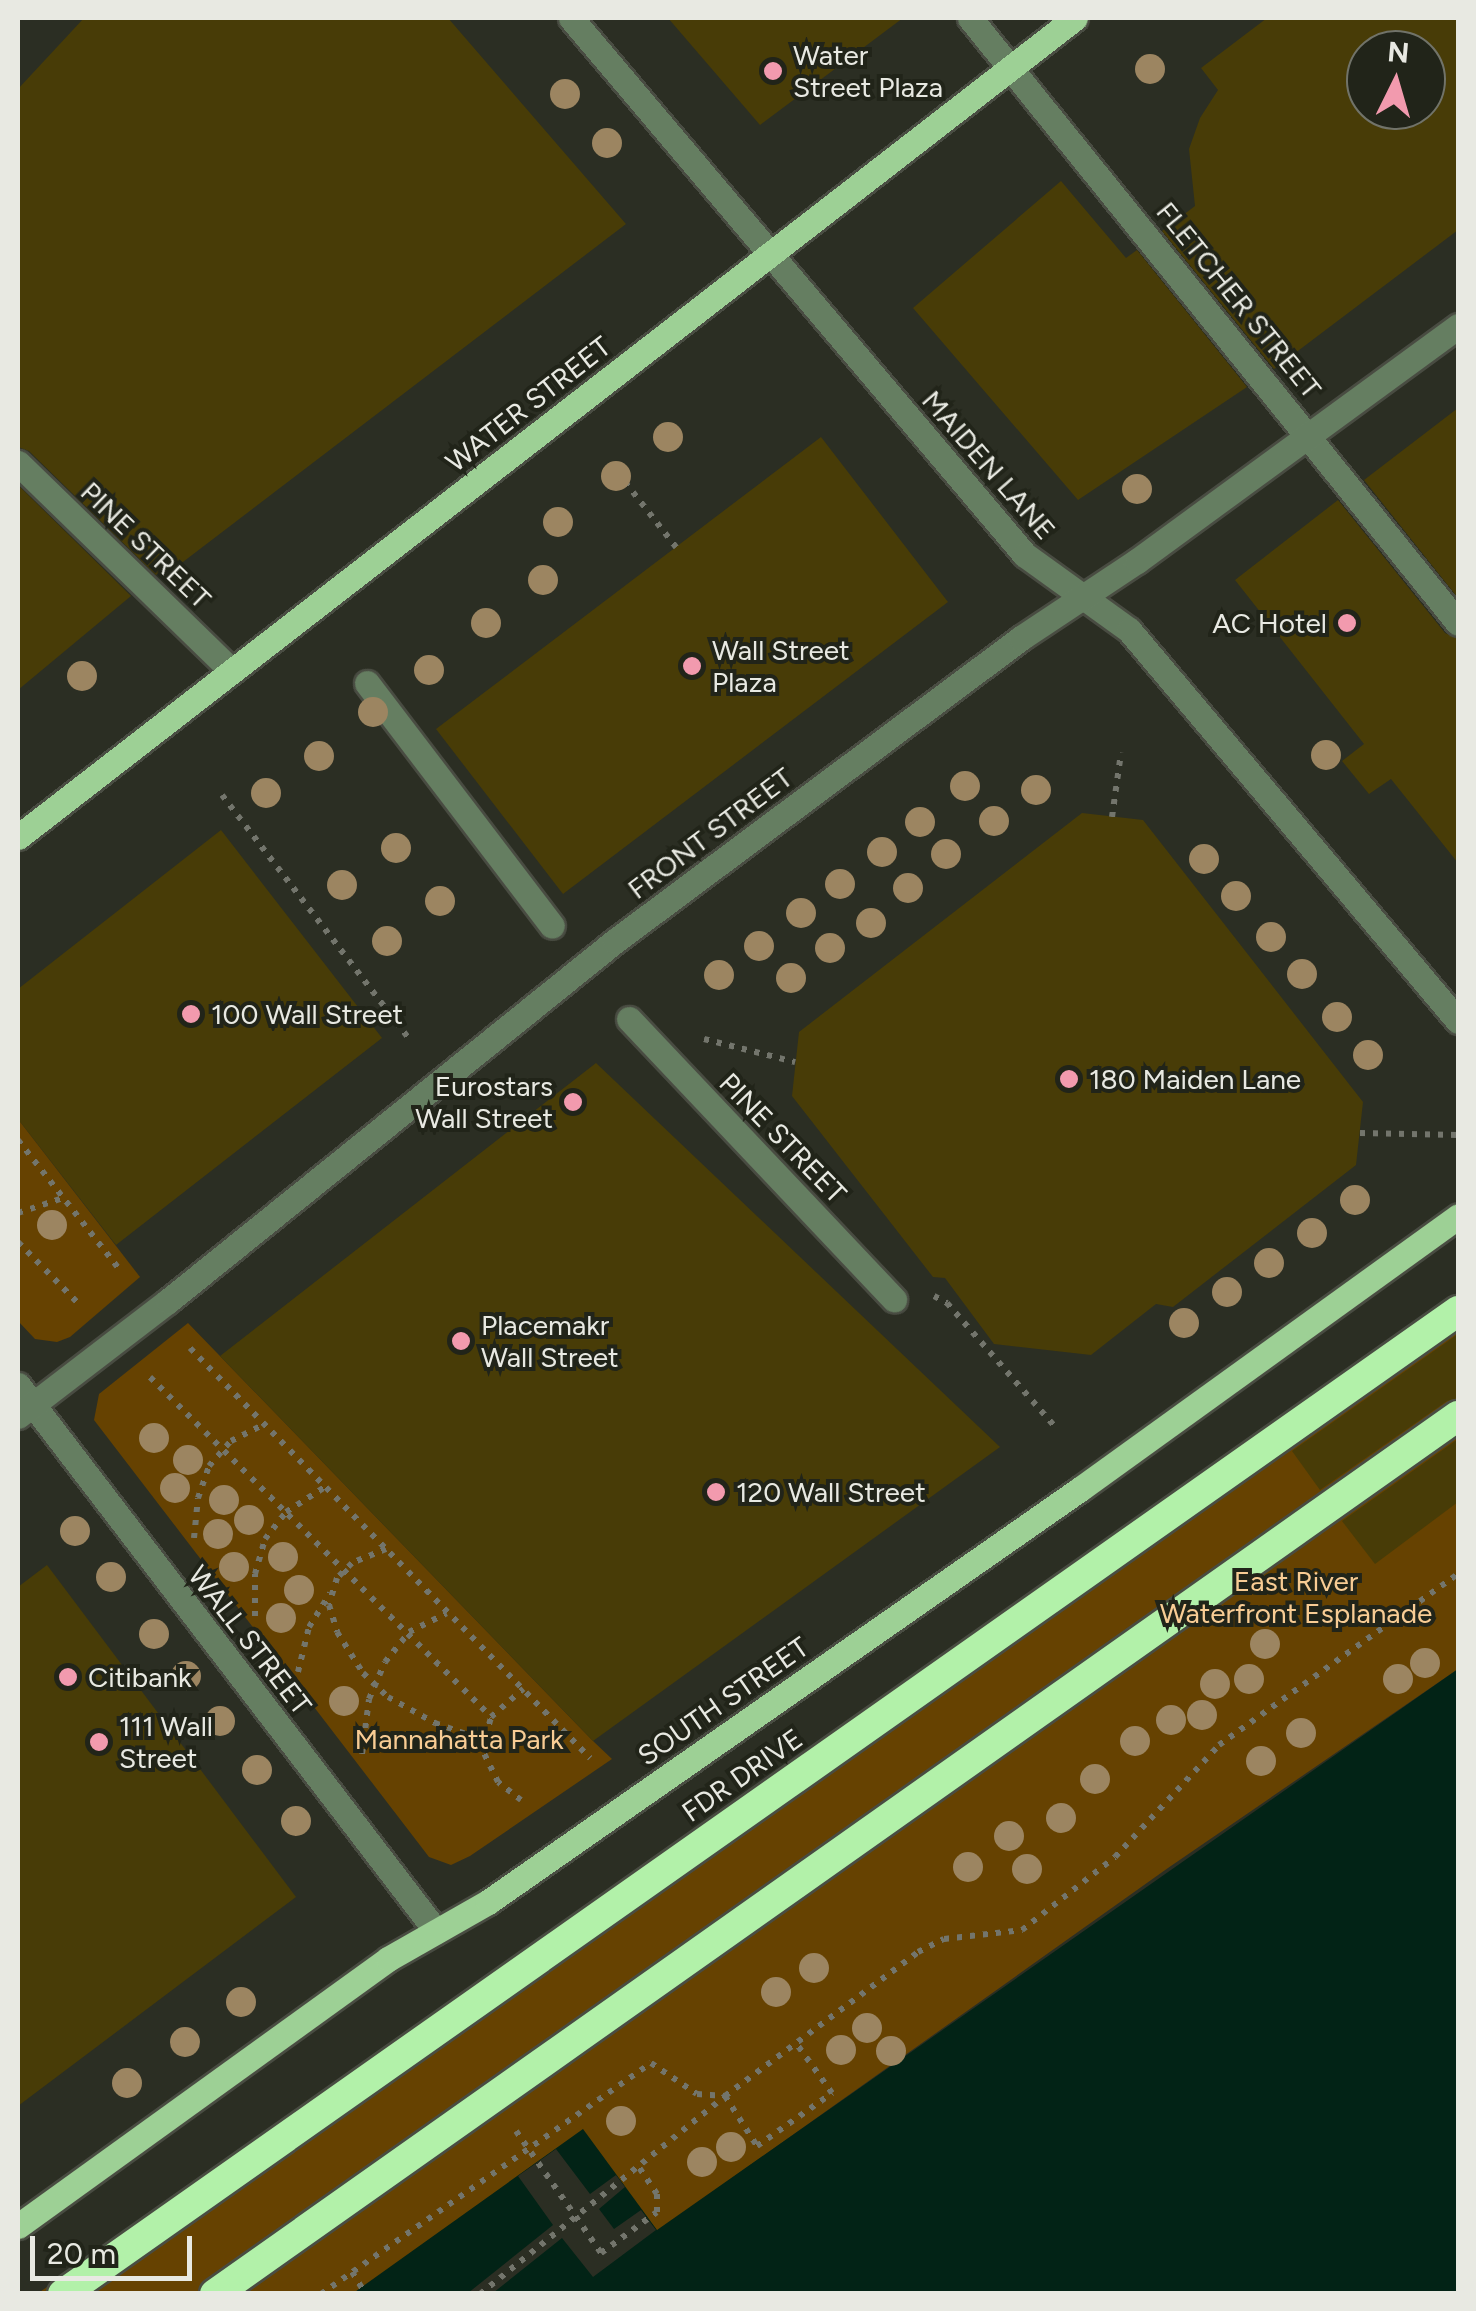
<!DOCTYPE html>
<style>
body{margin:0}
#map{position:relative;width:1476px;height:2311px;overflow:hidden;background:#2b2e23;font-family:Figtree,sans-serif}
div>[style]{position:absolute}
.green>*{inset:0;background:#664201}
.water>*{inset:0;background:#022316}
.pier>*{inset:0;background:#2b2e23}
.building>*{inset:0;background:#483c07}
.path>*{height:6px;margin-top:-3px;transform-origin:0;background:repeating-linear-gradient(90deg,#73756c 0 5px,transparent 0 13px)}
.roads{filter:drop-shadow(2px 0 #494c42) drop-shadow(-2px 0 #494c42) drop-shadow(0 2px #494c42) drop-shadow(0 -2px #494c42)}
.minor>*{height:25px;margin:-12.5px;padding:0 12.5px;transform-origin:12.5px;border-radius:12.5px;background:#657e61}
.major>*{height:25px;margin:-12.5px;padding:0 12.5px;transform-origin:12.5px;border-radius:12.5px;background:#9dd095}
.bridges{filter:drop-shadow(2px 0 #494c42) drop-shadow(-2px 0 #494c42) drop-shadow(0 2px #494c42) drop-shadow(0 -2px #494c42)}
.highway-bridge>*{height:30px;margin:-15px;padding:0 15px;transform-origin:15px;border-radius:15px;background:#b2f1a9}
.trees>*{width:30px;height:30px;margin:-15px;border-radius:50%;background:#9c8561}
.dots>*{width:28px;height:28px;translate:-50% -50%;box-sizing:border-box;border:5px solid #212419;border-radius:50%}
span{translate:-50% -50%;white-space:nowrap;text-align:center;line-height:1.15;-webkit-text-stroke:8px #212419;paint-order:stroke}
.poi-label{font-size:28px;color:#e8e9e2}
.left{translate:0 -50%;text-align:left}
.right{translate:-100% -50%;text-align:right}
.street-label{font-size:28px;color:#e8e9e2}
.park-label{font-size:28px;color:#f8cc94}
.frame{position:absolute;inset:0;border:20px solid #e8e9e2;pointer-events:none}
.north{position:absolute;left:1346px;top:30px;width:100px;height:100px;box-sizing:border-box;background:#212419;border:2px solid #717369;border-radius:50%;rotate:5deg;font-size:28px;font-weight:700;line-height:40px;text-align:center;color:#e8e9e2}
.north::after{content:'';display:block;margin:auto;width:35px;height:45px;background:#f29aae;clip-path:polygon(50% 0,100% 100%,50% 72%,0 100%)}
.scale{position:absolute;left:30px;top:2236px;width:162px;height:45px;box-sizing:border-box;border:5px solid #e8e9e2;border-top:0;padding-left:12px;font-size:30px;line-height:35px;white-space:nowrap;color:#e8e9e2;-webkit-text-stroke:8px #212419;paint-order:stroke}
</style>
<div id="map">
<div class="green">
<div style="clip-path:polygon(18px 1119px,140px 1277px,70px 1337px,57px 1342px,35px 1339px,18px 1321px)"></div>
<div style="clip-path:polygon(1458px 1298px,1458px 1669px,1168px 1868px,593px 2277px,493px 2293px,37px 2294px)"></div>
<div style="clip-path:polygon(188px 1323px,593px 1741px,612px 1759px,470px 1856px,451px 1865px,429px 1857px,94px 1420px,99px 1394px)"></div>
</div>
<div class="water">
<div style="clip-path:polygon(1458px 1669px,1458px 2293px,352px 2294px,583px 2129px,657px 2230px)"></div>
</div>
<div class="pier">
<div style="clip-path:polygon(556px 2149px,590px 2194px,616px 2175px,625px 2187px,599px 2209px,614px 2229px,641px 2210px,656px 2230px,593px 2277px,562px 2238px,493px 2293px,468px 2293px,553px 2225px,518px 2176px)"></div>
</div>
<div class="building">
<div style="clip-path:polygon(84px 18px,448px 18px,626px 224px,179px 565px,174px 560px,156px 575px,29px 451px,18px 447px,18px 89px)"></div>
<div style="clip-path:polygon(668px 18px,903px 18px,760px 125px)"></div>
<div style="clip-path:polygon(evenodd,1267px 18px,1458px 18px,1458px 230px,1274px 369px,1162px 231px,1195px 206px,1189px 149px,1200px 118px,1218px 90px,1201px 68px,1267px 18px,1366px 50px,1426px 50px,1426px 110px,1366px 110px,1366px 50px)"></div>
<div style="clip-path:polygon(1061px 181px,1126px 258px,1137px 250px,1247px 387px,1078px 500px,913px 308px)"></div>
<div style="clip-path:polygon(1458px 408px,1458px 598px,1364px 480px)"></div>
<div style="clip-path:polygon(821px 437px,948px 602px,563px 894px,436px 729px)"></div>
<div style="clip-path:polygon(18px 485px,131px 596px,18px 690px)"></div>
<div style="clip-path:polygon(1338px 500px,1445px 633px,1458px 639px,1458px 863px,1391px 779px,1369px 794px,1342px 761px,1364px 744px,1235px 580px)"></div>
<div style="clip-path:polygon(1082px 813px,1143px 820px,1363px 1102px,1356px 1165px,1173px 1307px,1156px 1304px,1091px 1355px,994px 1344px,945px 1278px,933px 1277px,792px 1096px,799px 1032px)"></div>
<div style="clip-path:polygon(221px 830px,382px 1038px,116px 1245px,18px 1119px,18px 989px)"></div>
<div style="clip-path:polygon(596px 1063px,1000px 1447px,593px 1741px,220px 1356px)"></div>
<div style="clip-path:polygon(1458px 1334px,1458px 1398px,1447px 1401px,1320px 1490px,1292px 1451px)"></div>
<div style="clip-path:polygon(1458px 1439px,1458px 1502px,1375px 1564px,1342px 1521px)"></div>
<div style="clip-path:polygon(47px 1565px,296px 1897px,18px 2106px,18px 1587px)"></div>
</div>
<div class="path">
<div style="left:625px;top:482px;width:83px;rotate:51.9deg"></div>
<div style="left:222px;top:795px;width:305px;rotate:52.5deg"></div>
<div style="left:1112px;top:817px;width:65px;rotate:-82deg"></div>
<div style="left:704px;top:1039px;width:94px;rotate:14.2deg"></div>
<div style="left:1360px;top:1133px;width:98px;rotate:1.2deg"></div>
<div style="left:18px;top:1140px;width:164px;rotate:51.9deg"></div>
<div style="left:18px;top:1213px;width:47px;rotate:-18.4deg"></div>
<div style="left:18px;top:1242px;width:87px;rotate:45.5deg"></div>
<div style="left:934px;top:1296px;width:15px;rotate:28deg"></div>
<div style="left:947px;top:1303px;width:167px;rotate:48.9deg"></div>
<div style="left:190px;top:1348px;width:573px;rotate:45.71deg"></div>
<div style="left:150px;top:1377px;width:482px;rotate:44.9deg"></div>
<div style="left:194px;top:1538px;width:40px;rotate:-84.3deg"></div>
<div style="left:198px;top:1498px;width:34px;rotate:-71deg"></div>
<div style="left:209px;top:1466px;width:33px;rotate:-49deg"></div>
<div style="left:231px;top:1441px;width:37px;rotate:-27deg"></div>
<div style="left:386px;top:1549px;width:37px;rotate:158deg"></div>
<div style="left:352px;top:1563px;width:21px;rotate:135deg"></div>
<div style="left:337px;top:1578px;width:28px;rotate:107deg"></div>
<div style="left:329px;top:1605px;width:28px;rotate:73deg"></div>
<div style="left:337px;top:1632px;width:49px;rotate:57.6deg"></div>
<div style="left:363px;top:1673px;width:35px;rotate:44deg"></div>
<div style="left:388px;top:1697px;width:54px;rotate:29deg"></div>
<div style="left:435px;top:1723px;width:51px;rotate:19.5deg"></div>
<div style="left:255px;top:1616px;width:42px;rotate:-90deg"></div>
<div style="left:255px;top:1574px;width:36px;rotate:-74deg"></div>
<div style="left:265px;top:1539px;width:34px;rotate:-52deg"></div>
<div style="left:286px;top:1512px;width:46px;rotate:-32.7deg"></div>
<div style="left:298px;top:1672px;width:46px;rotate:-76.3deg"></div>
<div style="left:309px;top:1627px;width:40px;rotate:-58deg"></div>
<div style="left:362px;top:1754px;width:55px;rotate:-82.7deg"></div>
<div style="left:369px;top:1699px;width:40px;rotate:-66.6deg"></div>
<div style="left:385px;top:1662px;width:38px;rotate:-51deg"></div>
<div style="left:409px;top:1632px;width:42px;rotate:-26.6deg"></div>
<div style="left:521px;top:1800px;width:29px;rotate:-142deg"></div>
<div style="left:498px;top:1782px;width:37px;rotate:-116deg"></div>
<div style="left:482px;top:1749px;width:33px;rotate:-74deg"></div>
<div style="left:491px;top:1717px;width:43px;rotate:-41.2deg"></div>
<div style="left:516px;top:2131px;width:149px;rotate:55.1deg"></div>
<div style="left:601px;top:2253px;width:69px;rotate:-36.2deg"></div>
<div style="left:657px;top:2212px;width:18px;rotate:-90deg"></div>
<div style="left:657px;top:2194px;width:34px;rotate:-124deg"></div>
<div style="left:352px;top:2272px;width:26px;rotate:58deg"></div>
<div style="left:321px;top:2294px;width:403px;rotate:-35deg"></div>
<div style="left:651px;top:2063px;width:55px;rotate:34deg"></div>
<div style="left:697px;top:2094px;width:28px;rotate:4deg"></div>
<div style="left:725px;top:2096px;width:241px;rotate:-36.7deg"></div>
<div style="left:918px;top:1952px;width:29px;rotate:-27deg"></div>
<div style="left:944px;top:1939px;width:79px;rotate:-6.6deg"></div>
<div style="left:1022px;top:1930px;width:118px;rotate:-38.1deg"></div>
<div style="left:1115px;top:1857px;width:153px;rotate:-47.1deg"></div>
<div style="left:1219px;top:1745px;width:294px;rotate:-35.6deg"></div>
<div style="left:480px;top:2294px;width:315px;rotate:-38.9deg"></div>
<div style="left:725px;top:2096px;width:59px;rotate:57.4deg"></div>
<div style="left:757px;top:2146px;width:92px;rotate:-35.2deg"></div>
<div style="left:832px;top:2093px;width:62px;rotate:-125.8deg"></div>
</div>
<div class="roads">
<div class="minor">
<div style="left:571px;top:18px;width:703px;rotate:49.79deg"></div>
<div style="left:1025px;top:555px;width:128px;rotate:35.8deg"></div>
<div style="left:1129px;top:630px;width:511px;rotate:49.92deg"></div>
<div style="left:970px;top:18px;width:777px;rotate:51.11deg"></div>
<div style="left:18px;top:463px;width:298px;rotate:44.2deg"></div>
<div style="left:367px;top:683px;width:305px;rotate:52.7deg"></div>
<div style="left:629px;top:1019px;width:386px;rotate:46.6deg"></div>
<div style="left:18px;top:1385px;width:688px;rotate:52.56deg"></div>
<div style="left:18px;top:1416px;width:189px;rotate:-37.5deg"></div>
<div style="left:168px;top:1301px;width:574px;rotate:-38.85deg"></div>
<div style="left:615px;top:941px;width:507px;rotate:-36.73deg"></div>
<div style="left:1021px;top:638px;width:139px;rotate:-33.6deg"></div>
<div style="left:1137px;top:561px;width:398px;rotate:-36.2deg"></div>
</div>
<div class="major">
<div style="left:18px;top:837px;width:1337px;rotate:-37.77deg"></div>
<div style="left:18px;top:2226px;width:456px;rotate:-35.8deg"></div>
<div style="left:388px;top:1959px;width:115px;rotate:-29.7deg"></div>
<div style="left:488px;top:1902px;width:722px;rotate:-34.9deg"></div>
<div style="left:1080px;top:1489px;width:466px;rotate:-35.8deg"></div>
</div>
</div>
<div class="bridges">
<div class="highway-bridge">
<div style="left:63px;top:2294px;width:1707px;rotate:-35.17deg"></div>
<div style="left:215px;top:2294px;width:1522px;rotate:-35.24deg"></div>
</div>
</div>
<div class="trees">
<div style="left:1150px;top:69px"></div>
<div style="left:565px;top:94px"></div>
<div style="left:607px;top:143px"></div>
<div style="left:668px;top:437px"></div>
<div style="left:616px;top:476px"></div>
<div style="left:1137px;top:489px"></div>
<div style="left:558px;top:522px"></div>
<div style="left:543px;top:580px"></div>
<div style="left:486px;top:623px"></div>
<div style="left:429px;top:670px"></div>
<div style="left:82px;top:676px"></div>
<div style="left:373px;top:712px"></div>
<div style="left:1326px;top:755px"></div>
<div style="left:319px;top:756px"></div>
<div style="left:965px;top:786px"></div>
<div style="left:1036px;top:790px"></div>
<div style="left:266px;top:793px"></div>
<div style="left:994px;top:821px"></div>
<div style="left:920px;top:822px"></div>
<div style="left:396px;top:848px"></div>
<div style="left:882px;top:852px"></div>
<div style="left:946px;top:854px"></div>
<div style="left:1204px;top:859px"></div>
<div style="left:840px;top:884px"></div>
<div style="left:342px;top:885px"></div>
<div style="left:908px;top:888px"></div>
<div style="left:1236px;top:896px"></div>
<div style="left:440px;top:901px"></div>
<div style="left:801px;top:913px"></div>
<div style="left:871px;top:923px"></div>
<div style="left:1271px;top:937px"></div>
<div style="left:387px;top:941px"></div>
<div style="left:759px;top:946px"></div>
<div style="left:830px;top:948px"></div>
<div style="left:1302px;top:974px"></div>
<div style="left:719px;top:975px"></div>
<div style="left:791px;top:978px"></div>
<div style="left:1337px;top:1017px"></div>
<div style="left:1368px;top:1055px"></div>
<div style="left:1355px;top:1200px"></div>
<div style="left:52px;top:1225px"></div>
<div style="left:1312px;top:1233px"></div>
<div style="left:1269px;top:1263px"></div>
<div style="left:1227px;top:1292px"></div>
<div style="left:1184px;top:1323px"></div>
<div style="left:154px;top:1438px"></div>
<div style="left:188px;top:1460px"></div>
<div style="left:175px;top:1488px"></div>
<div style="left:224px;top:1500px"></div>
<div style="left:249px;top:1520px"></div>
<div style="left:75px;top:1531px"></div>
<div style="left:218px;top:1534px"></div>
<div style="left:283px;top:1557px"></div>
<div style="left:234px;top:1567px"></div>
<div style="left:111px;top:1577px"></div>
<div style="left:299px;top:1590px"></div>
<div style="left:281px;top:1618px"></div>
<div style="left:154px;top:1634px"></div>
<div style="left:1265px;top:1644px"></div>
<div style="left:1425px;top:1663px"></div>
<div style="left:186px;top:1676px"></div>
<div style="left:1249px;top:1679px"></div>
<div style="left:1398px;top:1679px"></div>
<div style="left:1215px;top:1684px"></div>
<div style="left:344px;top:1701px"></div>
<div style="left:1202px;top:1715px"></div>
<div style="left:1171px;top:1720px"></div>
<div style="left:220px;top:1721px"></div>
<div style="left:1301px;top:1733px"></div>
<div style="left:1135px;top:1741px"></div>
<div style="left:1261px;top:1761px"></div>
<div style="left:257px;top:1770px"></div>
<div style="left:1095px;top:1779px"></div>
<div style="left:1061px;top:1818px"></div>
<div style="left:296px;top:1821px"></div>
<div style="left:1009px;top:1836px"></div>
<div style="left:968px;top:1867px"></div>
<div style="left:1027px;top:1869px"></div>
<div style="left:814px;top:1968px"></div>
<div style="left:776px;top:1992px"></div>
<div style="left:241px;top:2002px"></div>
<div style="left:867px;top:2028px"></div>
<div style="left:185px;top:2042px"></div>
<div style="left:841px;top:2050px"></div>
<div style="left:891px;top:2051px"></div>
<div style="left:127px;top:2083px"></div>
<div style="left:621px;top:2121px"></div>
<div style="left:731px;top:2147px"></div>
<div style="left:702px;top:2162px"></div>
</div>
<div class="dots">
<div style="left:773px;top:71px;background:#f29aae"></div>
<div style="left:1347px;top:623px;background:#f29aae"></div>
<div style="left:692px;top:666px;background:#f29aae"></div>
<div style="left:191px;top:1014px;background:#f29aae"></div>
<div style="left:1069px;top:1079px;background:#f29aae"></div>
<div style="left:573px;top:1102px;background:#f29aae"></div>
<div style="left:461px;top:1341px;background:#f29aae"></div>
<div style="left:716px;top:1492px;background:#f29aae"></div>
<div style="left:68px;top:1677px;background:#f29aae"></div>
<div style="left:99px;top:1742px;background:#f29aae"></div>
</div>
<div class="poi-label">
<span class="left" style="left:793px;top:71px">Water<br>Street Plaza</span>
<span class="right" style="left:1327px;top:623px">AC Hotel</span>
<span class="left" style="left:712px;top:666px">Wall Street<br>Plaza</span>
<span class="left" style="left:211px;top:1014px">100 Wall Street</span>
<span class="left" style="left:1089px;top:1079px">180 Maiden Lane</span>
<span class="right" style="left:553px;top:1102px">Eurostars<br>Wall Street</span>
<span class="left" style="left:481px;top:1341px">Placemakr<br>Wall Street</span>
<span class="left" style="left:736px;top:1492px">120 Wall Street</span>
<span class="left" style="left:88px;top:1677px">Citibank</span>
<span class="left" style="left:119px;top:1742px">111 Wall<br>Street</span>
</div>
<div class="street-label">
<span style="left:1239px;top:300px;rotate:51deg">FLETCHER STREET</span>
<span style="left:528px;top:404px;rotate:-38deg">WATER STREET</span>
<span style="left:989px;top:465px;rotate:49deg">MAIDEN LANE</span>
<span style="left:146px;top:545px;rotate:44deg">PINE STREET</span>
<span style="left:710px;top:833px;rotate:-37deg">FRONT STREET</span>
<span style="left:783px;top:1138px;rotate:46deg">PINE STREET</span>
<span style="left:250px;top:1640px;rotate:52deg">WALL STREET</span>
<span style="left:723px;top:1701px;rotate:-35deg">SOUTH STREET</span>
<span style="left:742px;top:1775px;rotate:-35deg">FDR DRIVE</span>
</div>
<div class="park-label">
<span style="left:1296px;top:1597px">East River<br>Waterfront Esplanade</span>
<span style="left:459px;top:1739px">Mannahatta Park</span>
</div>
<div class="frame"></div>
<div class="north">N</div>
<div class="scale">20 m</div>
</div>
